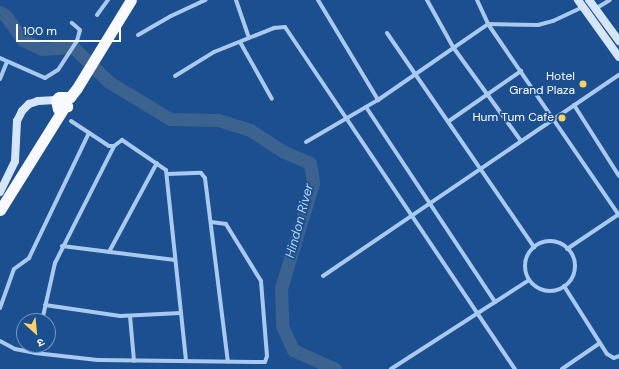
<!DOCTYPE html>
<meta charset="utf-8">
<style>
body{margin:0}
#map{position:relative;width:619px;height:369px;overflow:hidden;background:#1b4f8f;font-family:"DM Sans","Noto Sans Devanagari",sans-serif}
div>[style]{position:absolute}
.river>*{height:13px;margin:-6.5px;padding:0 6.5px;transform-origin:6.5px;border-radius:6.5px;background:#3c6290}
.minor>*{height:4px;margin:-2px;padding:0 2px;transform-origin:2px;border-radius:2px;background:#a9c9ee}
.minor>.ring{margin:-2px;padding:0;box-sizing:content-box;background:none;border:4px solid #a9c9ee;border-radius:50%}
.secondary>*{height:8px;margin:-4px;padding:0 4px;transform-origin:4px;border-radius:4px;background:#d6e6fa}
.trunk>*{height:11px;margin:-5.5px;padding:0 5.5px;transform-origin:5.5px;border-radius:5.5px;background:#f8faff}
.dots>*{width:11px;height:11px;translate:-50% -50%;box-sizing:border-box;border:2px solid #1b4f8f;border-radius:50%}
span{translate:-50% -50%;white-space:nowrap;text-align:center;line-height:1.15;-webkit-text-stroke:3.5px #1b4f8f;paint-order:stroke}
.poi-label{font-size:12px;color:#fff}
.right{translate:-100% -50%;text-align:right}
.water-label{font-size:13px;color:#b5d3f5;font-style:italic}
.north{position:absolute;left:16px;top:313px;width:40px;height:40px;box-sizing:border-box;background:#1b4f8f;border:1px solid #7695bc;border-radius:50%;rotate:153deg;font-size:11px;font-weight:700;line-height:16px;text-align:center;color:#fff}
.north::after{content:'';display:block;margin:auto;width:14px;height:18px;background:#ffd166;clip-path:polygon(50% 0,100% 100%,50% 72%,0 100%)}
.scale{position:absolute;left:16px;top:24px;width:105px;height:18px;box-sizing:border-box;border:2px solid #fff;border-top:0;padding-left:5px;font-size:12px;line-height:14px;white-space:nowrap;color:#fff;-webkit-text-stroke:3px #1b4f8f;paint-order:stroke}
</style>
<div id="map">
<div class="river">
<div style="left:0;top:12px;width:7px;rotate:34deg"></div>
<div style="left:6px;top:16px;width:29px;rotate:55deg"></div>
<div style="left:23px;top:40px;width:21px;rotate:25deg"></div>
<div style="left:42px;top:49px;width:31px;rotate:-4deg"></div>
<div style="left:73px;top:47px;width:50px;rotate:44.2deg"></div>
<div style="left:109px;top:82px;width:71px;rotate:31.2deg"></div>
<div style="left:170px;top:119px;width:48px;rotate:1.2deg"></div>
<div style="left:218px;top:120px;width:34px;rotate:17deg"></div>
<div style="left:250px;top:130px;width:38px;rotate:33deg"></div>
<div style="left:282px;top:151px;width:30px;rotate:23deg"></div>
<div style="left:310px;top:163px;width:20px;rotate:81deg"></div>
<div style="left:313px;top:183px;width:110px;rotate:106.9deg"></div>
<div style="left:281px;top:288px;width:38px;rotate:88deg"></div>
<div style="left:282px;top:326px;width:26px;rotate:65deg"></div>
<div style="left:293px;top:350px;width:46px;rotate:24.3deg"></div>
</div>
<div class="minor">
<div style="left:236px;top:0;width:40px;rotate:71.1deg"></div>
<div style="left:318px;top:0;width:117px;rotate:59deg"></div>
<div style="left:427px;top:0;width:54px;rotate:61deg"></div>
<div style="left:453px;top:47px;width:116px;rotate:54.1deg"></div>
<div style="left:477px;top:0;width:26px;rotate:65deg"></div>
<div style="left:488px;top:24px;width:232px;rotate:55.6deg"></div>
<div style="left:595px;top:9px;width:17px;rotate:-31deg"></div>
<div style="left:97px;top:15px;width:19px;rotate:-54deg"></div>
<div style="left:387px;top:33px;width:260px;rotate:55.5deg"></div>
<div style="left:138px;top:35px;width:38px;rotate:-30deg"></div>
<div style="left:171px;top:16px;width:38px;rotate:-25deg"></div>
<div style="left:240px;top:42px;width:65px;rotate:60.7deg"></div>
<div style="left:0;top:58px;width:49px;rotate:24deg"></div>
<div style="left:45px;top:78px;width:15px;rotate:-32deg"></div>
<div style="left:58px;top:70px;width:35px;rotate:-57deg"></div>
<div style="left:77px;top:41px;width:11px;rotate:-75deg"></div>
<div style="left:80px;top:30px;width:11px;rotate:-139deg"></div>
<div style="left:175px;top:76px;width:46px;rotate:-31.6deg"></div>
<div style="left:214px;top:52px;width:65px;rotate:-21.8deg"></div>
<div style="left:274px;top:28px;width:11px;rotate:-5deg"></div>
<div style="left:285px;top:27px;width:412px;rotate:56.1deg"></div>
<div style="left:0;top:79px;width:18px;rotate:-68deg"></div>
<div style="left:574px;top:105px;width:84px;rotate:57.6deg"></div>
<div style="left:366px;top:107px;width:234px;rotate:56.5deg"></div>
<div style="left:71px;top:121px;width:45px;rotate:33.3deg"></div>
<div style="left:109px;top:146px;width:5px"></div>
<div style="left:114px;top:146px;width:10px;rotate:-37deg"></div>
<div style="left:122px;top:140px;width:53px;rotate:34.3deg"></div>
<div style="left:166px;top:170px;width:192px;rotate:84deg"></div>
<div style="left:449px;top:121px;width:88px;rotate:-34.8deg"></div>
<div style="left:306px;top:142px;width:83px;rotate:-30.3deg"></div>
<div style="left:378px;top:100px;width:134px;rotate:-34.6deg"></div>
<div style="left:488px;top:24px;width:50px;rotate:1.1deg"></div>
<div style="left:538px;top:25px;width:16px;rotate:-15deg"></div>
<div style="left:553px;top:21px;width:33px;rotate:-25deg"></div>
<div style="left:167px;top:174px;width:34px;rotate:-2deg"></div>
<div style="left:201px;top:173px;width:6px;rotate:51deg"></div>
<div style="left:205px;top:178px;width:185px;rotate:82.9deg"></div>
<div class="ring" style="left:525px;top:241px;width:46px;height:46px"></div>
<div style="left:62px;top:246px;width:114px;rotate:7.1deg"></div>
<div style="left:567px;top:249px;width:63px;rotate:-33.9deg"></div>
<div style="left:109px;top:252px;width:101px;rotate:-61.7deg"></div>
<div style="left:323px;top:276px;width:358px;rotate:-34.2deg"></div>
<div style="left:564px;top:286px;width:80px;rotate:57.7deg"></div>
<div style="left:607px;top:354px;width:8px;rotate:30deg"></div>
<div style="left:614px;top:358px;width:5px;rotate:-22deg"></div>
<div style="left:45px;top:305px;width:76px;rotate:8.3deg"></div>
<div style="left:120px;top:316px;width:61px;rotate:-2.8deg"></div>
<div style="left:0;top:308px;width:41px;rotate:-70.3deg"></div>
<div style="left:14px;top:269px;width:19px;rotate:-36deg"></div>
<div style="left:29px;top:258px;width:139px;rotate:-64.4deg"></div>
<div style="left:130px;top:316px;width:45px;rotate:84.9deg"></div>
<div style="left:42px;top:321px;width:59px;rotate:-77.4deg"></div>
<div style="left:55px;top:263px;width:131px;rotate:-63.2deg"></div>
<div style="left:0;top:341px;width:17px;rotate:28deg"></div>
<div style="left:15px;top:349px;width:20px;rotate:11deg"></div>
<div style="left:35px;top:353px;width:63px;rotate:6.3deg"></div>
<div style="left:98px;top:360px;width:167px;rotate:0.7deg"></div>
<div style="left:265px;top:362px;width:6px;rotate:-72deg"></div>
<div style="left:267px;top:356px;width:75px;rotate:-94.6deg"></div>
<div style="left:261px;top:281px;width:67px;rotate:-121.6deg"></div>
<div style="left:226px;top:224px;width:15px;rotate:-172deg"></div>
<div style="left:35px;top:353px;width:8px;rotate:-76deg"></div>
<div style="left:391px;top:369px;width:164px;rotate:-32.8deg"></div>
<div style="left:562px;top:369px;width:46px;rotate:-34.4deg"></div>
</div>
<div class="secondary">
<div style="left:578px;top:0;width:70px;rotate:54.3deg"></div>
<div style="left:589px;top:0;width:51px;rotate:53.8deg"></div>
<div style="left:0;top:192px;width:34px;rotate:-64deg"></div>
<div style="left:15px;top:161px;width:40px;rotate:-87.1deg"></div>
<div style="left:17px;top:121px;width:11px;rotate:-63deg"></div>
<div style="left:22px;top:111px;width:10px;rotate:-45deg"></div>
<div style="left:29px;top:104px;width:9px;rotate:-18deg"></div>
<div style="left:38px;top:101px;width:18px;rotate:-3deg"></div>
</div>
<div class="trunk">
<div style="left:64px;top:98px;width:9px;rotate:69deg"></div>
<div style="left:67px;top:106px;width:9px;rotate:162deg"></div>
<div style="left:58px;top:109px;width:9px;rotate:-103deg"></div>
<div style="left:56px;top:100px;width:4px;rotate:-45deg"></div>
<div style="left:59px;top:97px;width:11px"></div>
<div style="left:70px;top:97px;width:11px;rotate:-52deg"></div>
<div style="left:77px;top:88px;width:103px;rotate:-58.5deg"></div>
<div style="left:0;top:210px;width:119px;rotate:-58deg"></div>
</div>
<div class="dots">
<div style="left:583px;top:84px;background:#ffd166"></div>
<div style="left:562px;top:118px;background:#ffd166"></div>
</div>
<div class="poi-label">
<span class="right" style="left:575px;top:84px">Hotel<br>Grand Plaza</span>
<span class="right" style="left:554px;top:118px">Hum Tum Cafe</span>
</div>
<div class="water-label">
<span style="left:300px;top:221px;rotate:-75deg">Hindon River</span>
</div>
<div class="north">उ</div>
<div class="scale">100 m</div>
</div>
